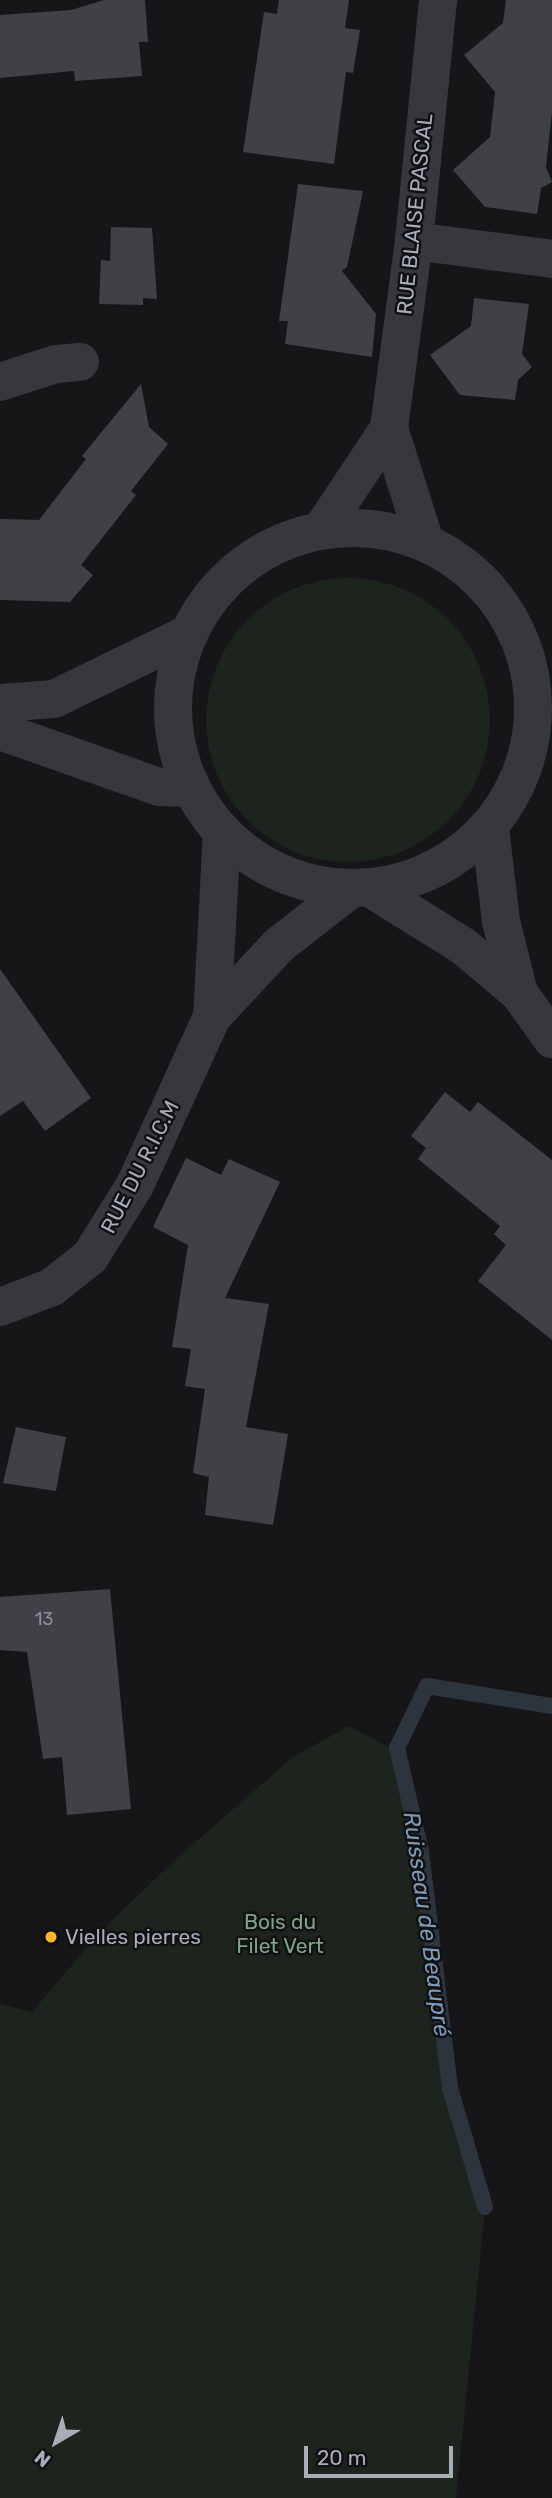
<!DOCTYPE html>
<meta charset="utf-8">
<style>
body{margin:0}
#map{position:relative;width:552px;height:2498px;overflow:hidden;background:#161619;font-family:Rubik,sans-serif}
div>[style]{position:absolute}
.green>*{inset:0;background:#1c241d}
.round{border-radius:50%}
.stream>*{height:16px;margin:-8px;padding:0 8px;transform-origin:8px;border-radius:8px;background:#2c353d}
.building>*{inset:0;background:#404146}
.minor>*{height:38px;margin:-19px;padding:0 19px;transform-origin:19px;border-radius:19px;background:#37383e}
.minor>.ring{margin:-19px;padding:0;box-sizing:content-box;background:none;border:38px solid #37383e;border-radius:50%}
.dots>*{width:19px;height:19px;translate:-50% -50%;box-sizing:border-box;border:4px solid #111114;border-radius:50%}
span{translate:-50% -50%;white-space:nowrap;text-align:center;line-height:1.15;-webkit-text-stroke:5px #111114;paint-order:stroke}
.number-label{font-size:18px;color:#8e929c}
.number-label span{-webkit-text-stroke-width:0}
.street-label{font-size:21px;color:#a8adb9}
.park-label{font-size:21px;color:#7ea581}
.poi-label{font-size:21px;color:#a8adb9}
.left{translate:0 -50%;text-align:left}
.water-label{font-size:23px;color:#7d9bb6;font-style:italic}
.north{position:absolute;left:21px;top:2407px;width:70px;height:70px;-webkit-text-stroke:5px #111114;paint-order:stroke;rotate:219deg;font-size:19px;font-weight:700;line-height:28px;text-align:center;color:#a8adb9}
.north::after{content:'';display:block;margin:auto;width:24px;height:32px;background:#a8adb9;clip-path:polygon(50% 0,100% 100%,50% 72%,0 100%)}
.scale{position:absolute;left:304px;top:2446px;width:149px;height:32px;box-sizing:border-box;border:4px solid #a8adb9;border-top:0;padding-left:9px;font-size:21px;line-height:24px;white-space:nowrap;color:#a8adb9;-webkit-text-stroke:5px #111114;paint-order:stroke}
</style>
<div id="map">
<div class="green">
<div class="round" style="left:206px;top:578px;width:284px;height:284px"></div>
<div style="clip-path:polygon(349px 1726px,394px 1750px,428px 1886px,450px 2088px,485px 2207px,456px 2498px,0 2498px,0 2004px,32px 2012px,102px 1930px,176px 1859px,293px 1757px)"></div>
</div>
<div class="stream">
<div style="left:485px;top:2207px;width:124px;rotate:-106.4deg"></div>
<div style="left:450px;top:2088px;width:239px;rotate:-97deg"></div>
<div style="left:421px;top:1851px;width:106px;rotate:-103.1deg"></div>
<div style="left:397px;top:1748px;width:69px;rotate:-64.2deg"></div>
<div style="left:427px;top:1686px;width:127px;rotate:9.1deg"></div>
</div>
<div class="building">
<div style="clip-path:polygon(104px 0,145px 0,148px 42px,139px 42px,142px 76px,75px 81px,74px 71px,0 78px,0 15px,71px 10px)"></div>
<div style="clip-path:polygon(279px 0,349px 0,345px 28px,360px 30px,353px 73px,346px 72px,334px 164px,243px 152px,264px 12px,277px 14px)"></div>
<div style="clip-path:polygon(506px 0,552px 0,552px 112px,546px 167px,552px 182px,541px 188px,537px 214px,485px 207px,453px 170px,490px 137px,495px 92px,464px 55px,503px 23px)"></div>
<div style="clip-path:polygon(298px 184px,363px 191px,347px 267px,342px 271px,376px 314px,372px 357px,285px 344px,288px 321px,279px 321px)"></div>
<div style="clip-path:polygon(111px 227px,152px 228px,157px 299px,143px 298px,143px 305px,99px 304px,101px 260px,110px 261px)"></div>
<div style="clip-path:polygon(474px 298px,529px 304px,522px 354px,532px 367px,518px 380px,515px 400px,460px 395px,430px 355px,471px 326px)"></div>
<div style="clip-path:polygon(141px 384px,149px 427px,168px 444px,131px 491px,136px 495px,81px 565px,93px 575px,70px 602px,0 600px,0 519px,39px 520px,86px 459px,82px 456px)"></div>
<div style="clip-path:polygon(0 969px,91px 1098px,45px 1131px,23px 1101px,0 1116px)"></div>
<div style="clip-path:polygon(445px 1092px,470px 1112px,478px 1102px,552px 1160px,552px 1340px,478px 1281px,506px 1245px,494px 1234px,500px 1226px,418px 1159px,426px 1148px,411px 1136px)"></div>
<div style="clip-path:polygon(186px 1158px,221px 1175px,229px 1159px,280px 1182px,225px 1298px,269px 1304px,246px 1427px,288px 1434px,273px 1525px,205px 1515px,209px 1477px,193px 1473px,205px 1389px,185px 1386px,191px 1349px,172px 1347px,188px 1245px,153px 1227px)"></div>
<div style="clip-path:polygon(16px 1427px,66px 1437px,56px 1491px,3px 1483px)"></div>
<div style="clip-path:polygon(110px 1589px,131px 1809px,67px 1815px,62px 1757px,43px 1759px,27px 1652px,0 1650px,0 1597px)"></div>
</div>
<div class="minor">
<div style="left:414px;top:241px;width:139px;rotate:7.4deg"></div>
<div style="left:0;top:382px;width:59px;rotate:-17.8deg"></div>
<div style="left:56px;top:364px;width:24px;rotate:-5deg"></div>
<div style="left:389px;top:428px;width:120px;rotate:72.5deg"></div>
<div class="ring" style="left:173px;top:528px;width:322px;height:322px"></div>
<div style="left:322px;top:529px;width:121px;rotate:-56.4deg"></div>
<div style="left:389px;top:428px;width:189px;rotate:-82.4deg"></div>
<div style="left:414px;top:241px;width:242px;rotate:-84.3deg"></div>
<div style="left:0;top:703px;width:54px;rotate:-4.2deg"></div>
<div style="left:54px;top:699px;width:149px;rotate:-25.9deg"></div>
<div style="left:0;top:731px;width:169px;rotate:19.4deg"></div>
<div style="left:159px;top:787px;width:32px;rotate:2deg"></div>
<div style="left:490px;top:828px;width:94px;rotate:83.3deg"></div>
<div style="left:501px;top:921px;width:74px;rotate:76deg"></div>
<div style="left:370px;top:888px;width:110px;rotate:31.9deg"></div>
<div style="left:463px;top:946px;width:73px;rotate:40deg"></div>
<div style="left:519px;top:993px;width:57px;rotate:54.3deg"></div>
<div style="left:212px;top:1017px;width:184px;rotate:-86.9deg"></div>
<div style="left:0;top:1307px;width:56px;rotate:-21deg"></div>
<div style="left:52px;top:1287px;width:48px;rotate:-38.3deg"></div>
<div style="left:90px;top:1257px;width:85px;rotate:-58deg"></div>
<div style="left:135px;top:1185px;width:185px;rotate:-65.4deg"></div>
<div style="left:212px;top:1017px;width:98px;rotate:-47.1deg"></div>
<div style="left:279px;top:945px;width:91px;rotate:-37.9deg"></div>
</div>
<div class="dots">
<div style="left:51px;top:1937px;background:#fbb72c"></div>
</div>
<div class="number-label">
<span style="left:44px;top:1619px">13</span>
</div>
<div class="street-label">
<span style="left:415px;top:214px;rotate:-84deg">RUE BLAISE PASCAL</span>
<span style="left:140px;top:1167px;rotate:-63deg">RUE DU R.I.C.M</span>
</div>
<div class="park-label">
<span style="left:280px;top:1934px">Bois du<br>Filet Vert</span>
</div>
<div class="poi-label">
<span class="left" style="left:65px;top:1937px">Vielles pierres</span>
</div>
<div class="water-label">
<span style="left:427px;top:1924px;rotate:82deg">Ruisseau de Beaupré</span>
</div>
<div class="north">N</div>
<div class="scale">20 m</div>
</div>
